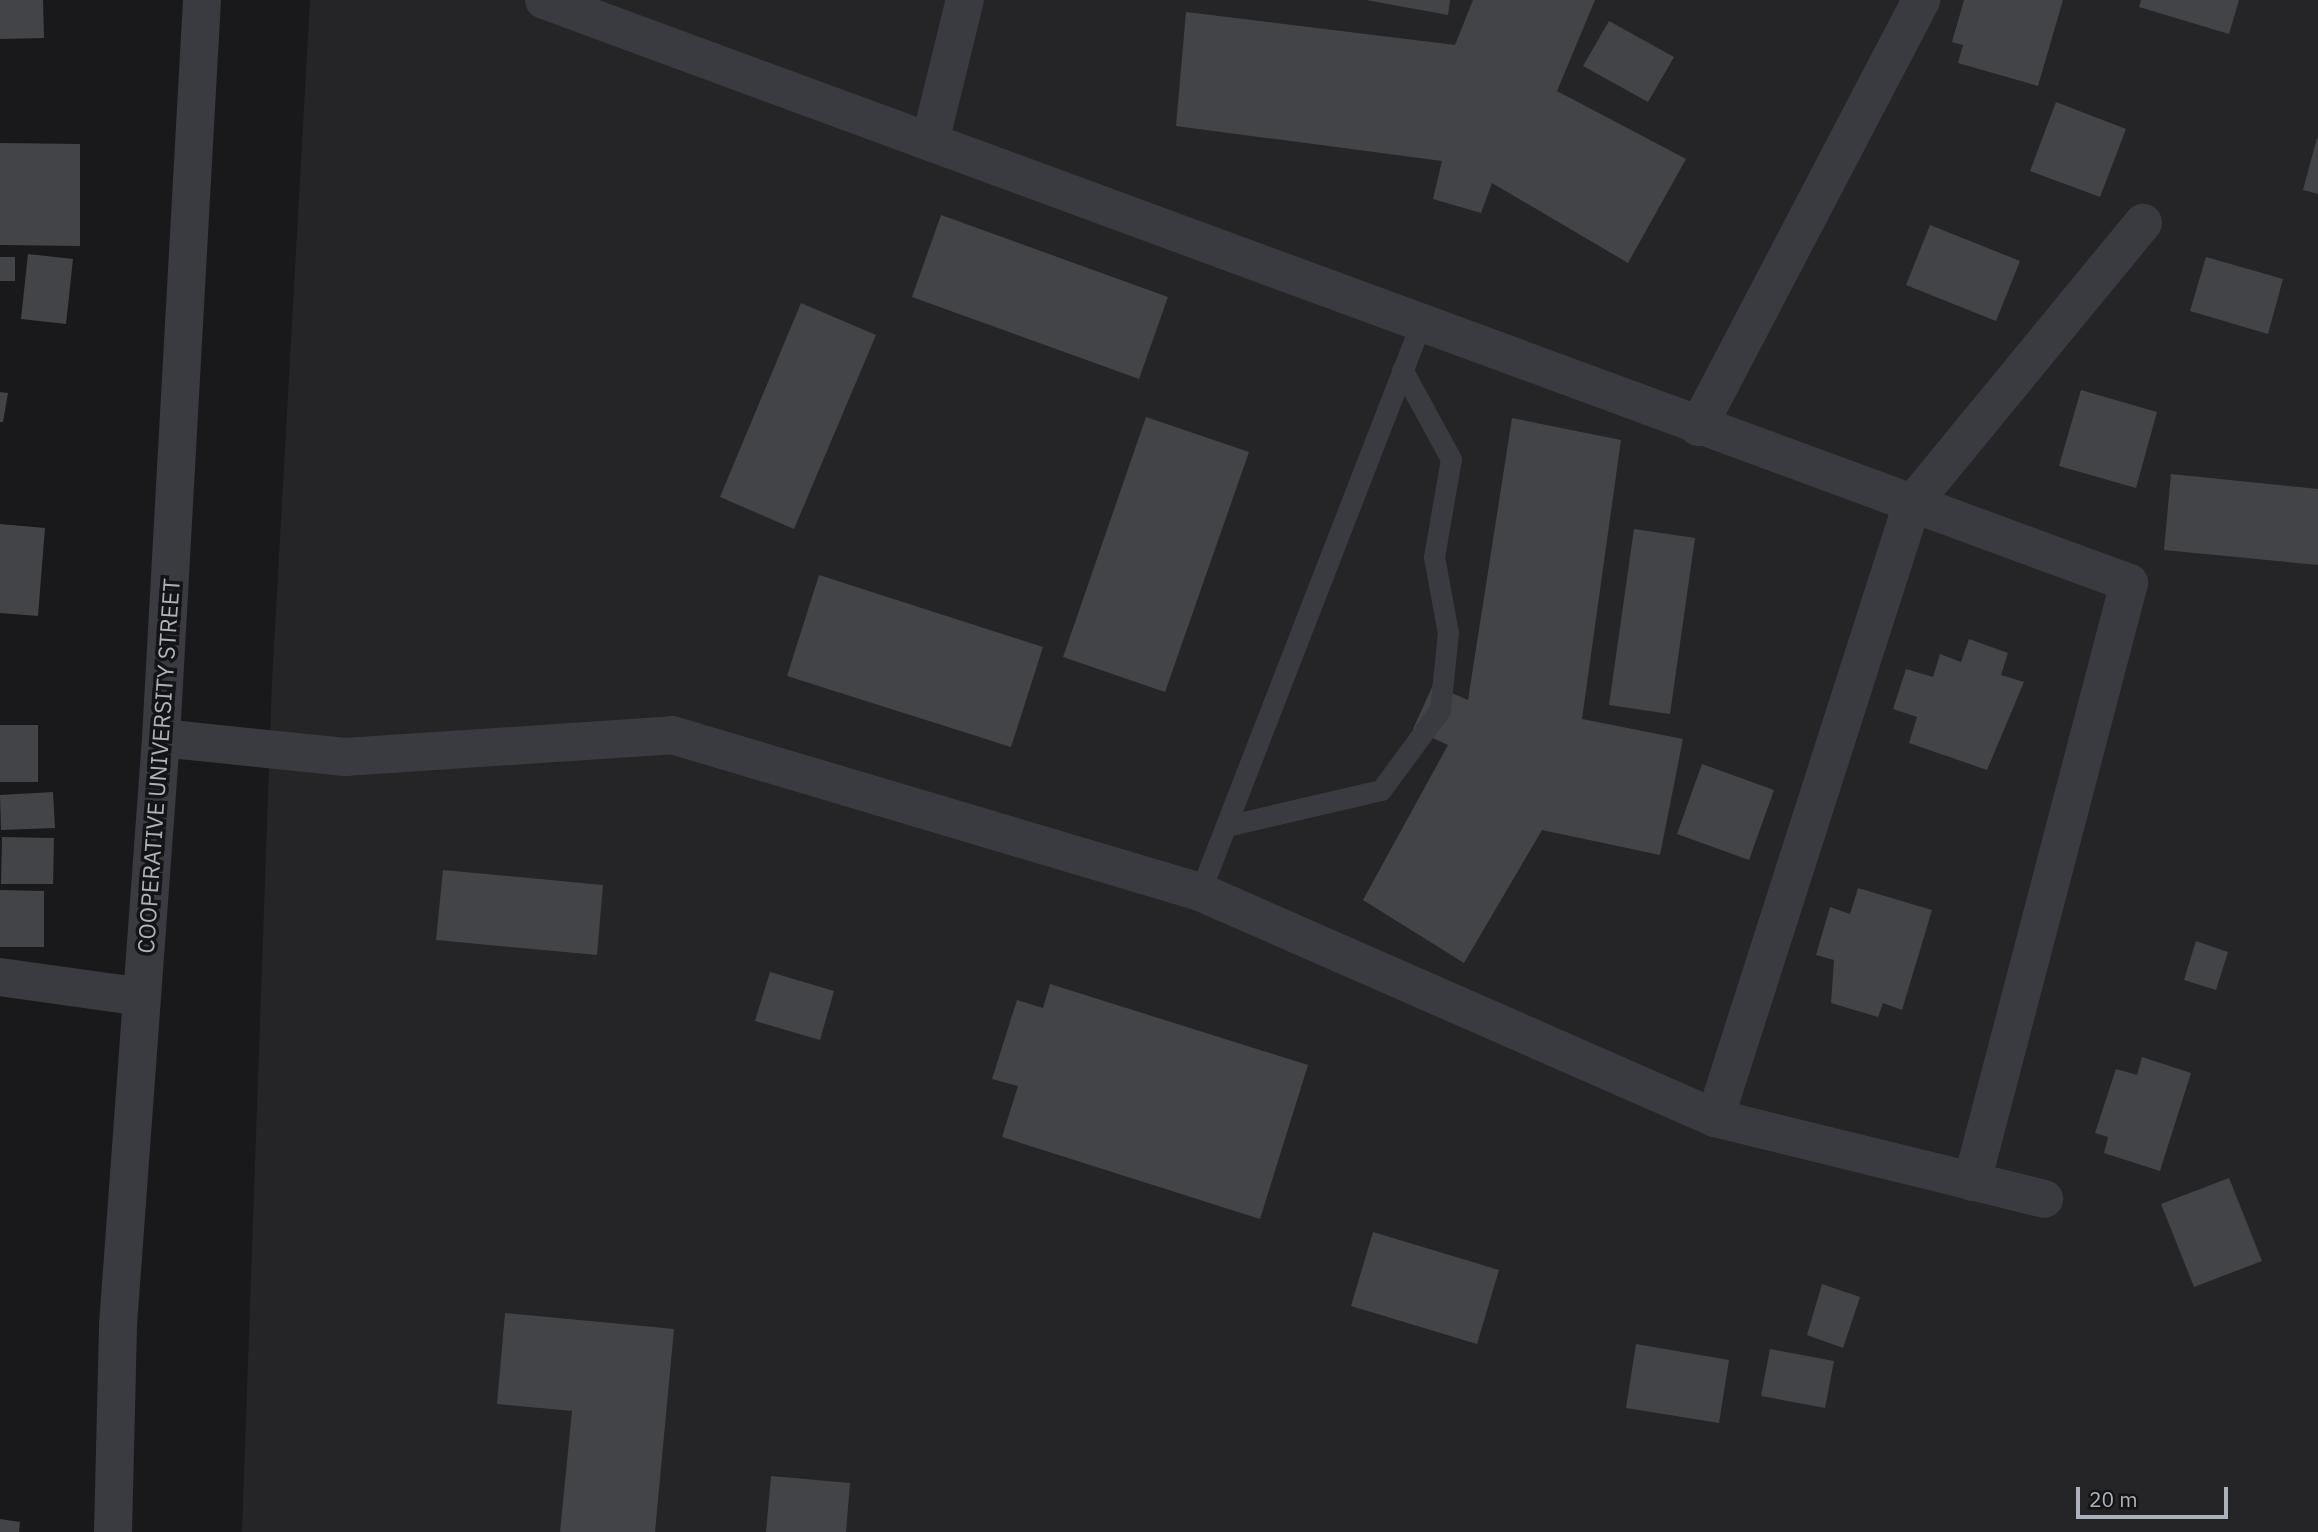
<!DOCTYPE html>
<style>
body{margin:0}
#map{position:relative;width:2318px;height:1532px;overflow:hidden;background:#19191b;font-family:"IBM Plex Sans",sans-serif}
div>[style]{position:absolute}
.built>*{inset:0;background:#252528}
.building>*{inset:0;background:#434448}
.service>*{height:21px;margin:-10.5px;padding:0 10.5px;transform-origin:10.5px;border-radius:10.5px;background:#3a3b40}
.minor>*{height:38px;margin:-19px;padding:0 19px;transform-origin:19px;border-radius:19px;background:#3a3b40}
.tertiary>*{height:38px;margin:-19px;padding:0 19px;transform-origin:19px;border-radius:19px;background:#3a3b40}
span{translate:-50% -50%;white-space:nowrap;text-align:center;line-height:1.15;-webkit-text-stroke:7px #141416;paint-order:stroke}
.street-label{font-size:23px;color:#acb1ba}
.scale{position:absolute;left:2076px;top:1487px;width:152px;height:32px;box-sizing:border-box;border:4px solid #acb1ba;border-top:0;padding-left:9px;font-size:21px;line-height:24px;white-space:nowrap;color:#acb1ba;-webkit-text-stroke:5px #141416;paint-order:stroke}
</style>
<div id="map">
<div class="built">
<div style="clip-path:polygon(310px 0,2318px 0,2318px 1532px,242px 1532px,272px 682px)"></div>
</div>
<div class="building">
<div style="clip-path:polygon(0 0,43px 0,44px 38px,0 39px)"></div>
<div style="clip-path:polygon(1366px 0,1450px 0,1448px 15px)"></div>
<div style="clip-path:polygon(1473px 0,1595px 0,1557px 91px,1686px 159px,1628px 263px,1492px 183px,1481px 213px,1433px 199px,1442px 161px,1176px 126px,1186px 12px,1455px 45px)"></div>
<div style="clip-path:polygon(1964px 0,2063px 0,2038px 86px,1958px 63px,1963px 45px,1952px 42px)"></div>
<div style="clip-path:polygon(2141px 0,2239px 0,2229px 34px,2139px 7px)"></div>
<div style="clip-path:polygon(1609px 21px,1674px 57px,1648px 102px,1583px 66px)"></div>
<div style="clip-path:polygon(2056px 102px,2126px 129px,2100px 197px,2030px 171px)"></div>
<div style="clip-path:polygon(2317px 138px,2318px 139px,2318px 194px,2303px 190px)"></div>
<div style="clip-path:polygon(0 143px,80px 144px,80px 246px,0 245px)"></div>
<div style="clip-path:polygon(941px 215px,1168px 297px,1139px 379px,912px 297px)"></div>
<div style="clip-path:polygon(1930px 225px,2020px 261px,1996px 321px,1906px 285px)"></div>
<div style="clip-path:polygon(28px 254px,73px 259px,66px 324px,21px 319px)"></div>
<div style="clip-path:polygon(0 257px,15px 257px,15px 281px,0 281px)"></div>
<div style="clip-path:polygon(2206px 257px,2283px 279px,2268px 334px,2190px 311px)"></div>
<div style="clip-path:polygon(801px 303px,876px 335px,794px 529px,720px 497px)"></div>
<div style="clip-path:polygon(2081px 390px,2157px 412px,2136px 488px,2059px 466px)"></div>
<div style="clip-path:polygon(0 392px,8px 393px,3px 422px,0 422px)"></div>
<div style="clip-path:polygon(1146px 417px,1249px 452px,1165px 692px,1063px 657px)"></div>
<div style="clip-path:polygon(1512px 418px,1621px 440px,1582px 719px,1683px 739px,1660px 855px,1542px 830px,1464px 963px,1363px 900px,1448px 745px,1413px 729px,1433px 685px,1468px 700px)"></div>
<div style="clip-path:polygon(2171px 474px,2318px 489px,2318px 565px,2164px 550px)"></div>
<div style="clip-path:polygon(0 524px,45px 528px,38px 616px,0 613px)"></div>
<div style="clip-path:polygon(1634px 529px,1695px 538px,1670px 714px,1609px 705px)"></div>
<div style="clip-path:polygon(819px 575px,1043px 647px,1011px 747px,787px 676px)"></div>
<div style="clip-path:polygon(1969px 639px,2008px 653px,2001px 675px,2024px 682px,1987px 770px,1909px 743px,1917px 717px,1893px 709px,1906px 669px,1933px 677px,1940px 654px,1961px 662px)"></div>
<div style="clip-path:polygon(0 725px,38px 725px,38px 782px,0 782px)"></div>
<div style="clip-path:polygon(1702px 764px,1774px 790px,1749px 860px,1677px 834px)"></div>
<div style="clip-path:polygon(53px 792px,55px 828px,1px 830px,0 795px)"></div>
<div style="clip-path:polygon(2px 837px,54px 838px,53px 884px,1px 884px)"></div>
<div style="clip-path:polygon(443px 870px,603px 885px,597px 955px,436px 940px)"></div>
<div style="clip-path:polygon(1858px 888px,1932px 910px,1902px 1010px,1883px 1003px,1878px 1017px,1831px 1003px,1834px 960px,1816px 955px,1830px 907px,1850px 914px)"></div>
<div style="clip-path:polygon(0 890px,44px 891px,44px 947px,0 947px)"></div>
<div style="clip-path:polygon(2196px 941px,2228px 952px,2216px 990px,2184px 980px)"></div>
<div style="clip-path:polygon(770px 972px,834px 991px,820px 1040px,755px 1021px)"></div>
<div style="clip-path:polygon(1050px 984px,1308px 1065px,1260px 1219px,1002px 1137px,1018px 1086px,992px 1079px,1017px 1000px,1043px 1008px)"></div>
<div style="clip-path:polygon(2142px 1057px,2191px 1073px,2160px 1171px,2104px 1153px,2108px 1137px,2095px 1133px,2116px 1069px,2137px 1075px)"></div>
<div style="clip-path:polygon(2229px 1178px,2262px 1261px,2194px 1287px,2161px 1204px)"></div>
<div style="clip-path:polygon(1373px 1232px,1499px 1270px,1477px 1344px,1351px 1306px)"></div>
<div style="clip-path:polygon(1822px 1284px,1860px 1297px,1843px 1348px,1807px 1335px)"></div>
<div style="clip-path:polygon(505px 1313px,674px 1329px,655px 1532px,560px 1532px,572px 1411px,497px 1404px)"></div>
<div style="clip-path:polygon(1636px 1344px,1729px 1360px,1719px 1423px,1626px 1408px)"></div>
<div style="clip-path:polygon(1770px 1349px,1834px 1361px,1825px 1408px,1761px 1396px)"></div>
<div style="clip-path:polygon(771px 1476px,850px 1483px,846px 1532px,766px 1532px)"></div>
<div style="clip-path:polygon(0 1519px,20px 1522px,19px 1532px,0 1532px)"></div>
</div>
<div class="service">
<div style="left:1226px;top:826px;width:159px;rotate:-13.1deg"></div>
<div style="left:1381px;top:790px;width:99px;rotate:-53.6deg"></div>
<div style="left:1440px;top:710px;width:77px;rotate:-84.1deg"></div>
<div style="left:1448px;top:633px;width:77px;rotate:-100.4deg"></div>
<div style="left:1434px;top:557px;width:99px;rotate:-80.2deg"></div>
<div style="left:1451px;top:459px;width:102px;rotate:-118.6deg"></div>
<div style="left:1200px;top:892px;width:610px;rotate:-68.77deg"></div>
</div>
<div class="minor">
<div style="left:544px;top:0;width:1689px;rotate:20.19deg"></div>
<div style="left:2129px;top:583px;width:619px;rotate:104.69deg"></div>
<div style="left:930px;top:142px;width:146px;rotate:-76.2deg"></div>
<div style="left:1698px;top:427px;width:482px;rotate:-62.4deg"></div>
<div style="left:161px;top:738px;width:185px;rotate:5.9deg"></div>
<div style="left:345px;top:757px;width:328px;rotate:-3.8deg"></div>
<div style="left:672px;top:735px;width:551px;rotate:16.56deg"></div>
<div style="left:1200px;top:892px;width:562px;rotate:23.69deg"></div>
<div style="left:1715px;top:1118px;width:339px;rotate:13.8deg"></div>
<div style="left:0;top:977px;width:143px;rotate:8deg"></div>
<div style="left:1715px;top:1118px;width:645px;rotate:-72.21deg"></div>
<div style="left:1912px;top:504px;width:364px;rotate:-50.6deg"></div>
</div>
<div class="tertiary">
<div style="left:113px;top:1532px;width:207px;rotate:-88.6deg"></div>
<div style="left:118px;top:1325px;width:589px;rotate:-85.81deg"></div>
<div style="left:161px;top:738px;width:739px;rotate:-86.82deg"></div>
</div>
<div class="street-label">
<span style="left:158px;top:766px;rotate:-86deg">COOPERATIVE UNIVERSITY STREET</span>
</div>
<div class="scale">20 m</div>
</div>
